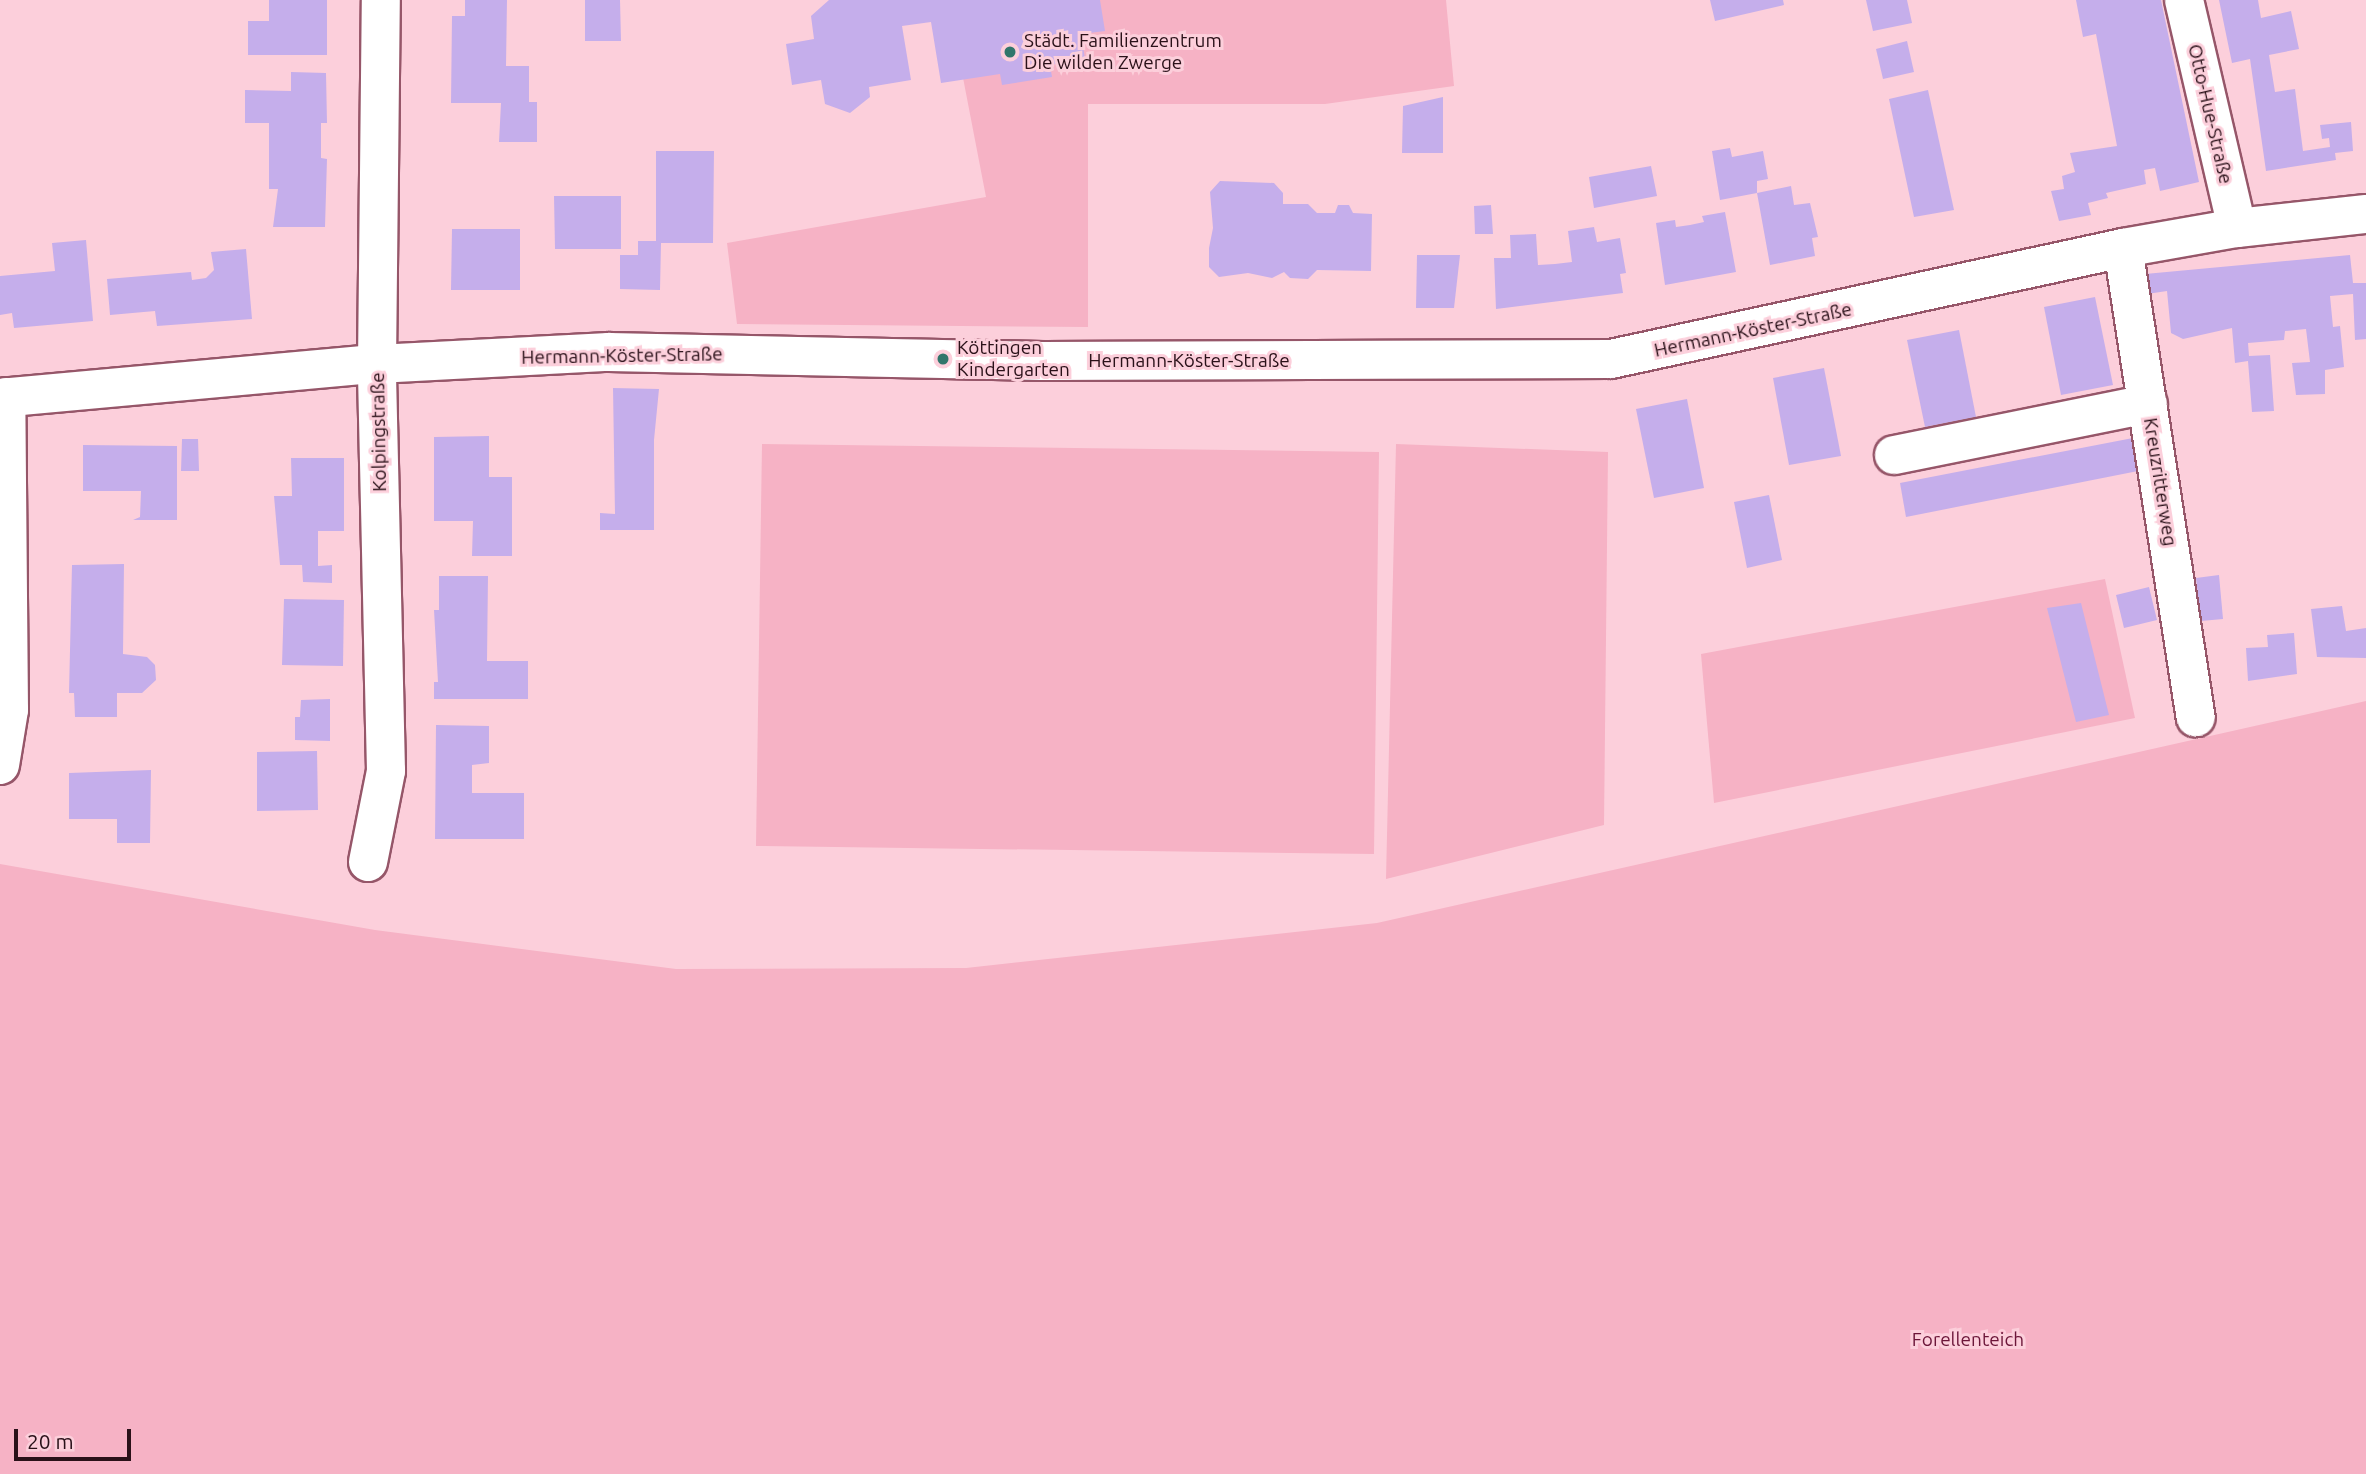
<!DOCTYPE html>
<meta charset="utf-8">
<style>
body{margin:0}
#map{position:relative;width:2366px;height:1474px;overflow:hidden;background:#fccfdb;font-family:Ubuntu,sans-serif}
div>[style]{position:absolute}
.green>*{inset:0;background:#f6b2c5}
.building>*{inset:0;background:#c5aeeb}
.roads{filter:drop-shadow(2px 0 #965669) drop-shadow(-2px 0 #965669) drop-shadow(0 2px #965669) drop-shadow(0 -2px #965669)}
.minor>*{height:38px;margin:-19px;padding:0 19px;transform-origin:19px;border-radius:19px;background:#fff}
.dots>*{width:19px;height:19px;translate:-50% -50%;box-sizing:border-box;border:4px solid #fccfdb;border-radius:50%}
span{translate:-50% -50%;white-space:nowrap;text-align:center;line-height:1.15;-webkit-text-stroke:6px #fccfdb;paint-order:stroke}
.poi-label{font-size:19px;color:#2a1119}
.left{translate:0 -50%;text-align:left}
.street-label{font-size:19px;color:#2a1119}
.park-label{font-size:19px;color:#6c1639}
.scale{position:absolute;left:14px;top:1429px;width:117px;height:32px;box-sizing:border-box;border:4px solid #2a1119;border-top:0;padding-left:9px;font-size:21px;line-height:24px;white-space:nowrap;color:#2a1119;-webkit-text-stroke:5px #fccfdb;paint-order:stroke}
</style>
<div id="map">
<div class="green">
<div style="clip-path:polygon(948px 0,1446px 0,1454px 86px,1325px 104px,1088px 104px,1088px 327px,737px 324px,727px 243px,986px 197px)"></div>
<div style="clip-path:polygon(762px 444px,1379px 452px,1374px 854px,756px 846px)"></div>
<div style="clip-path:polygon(1396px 444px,1608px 452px,1604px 825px,1386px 879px)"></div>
<div style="clip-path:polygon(2105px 579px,2135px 718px,1714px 803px,1701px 654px)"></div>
<div style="clip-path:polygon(2366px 701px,2366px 1474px,0 1474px,0 864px,375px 930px,676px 969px,966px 968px,1377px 923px)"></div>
</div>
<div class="building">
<div style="clip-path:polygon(269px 0,327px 0,327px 55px,248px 55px,248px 21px,269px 21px)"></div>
<div style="clip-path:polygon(465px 0,507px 0,506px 66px,529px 66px,529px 102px,537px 102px,537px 142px,499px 142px,501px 103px,451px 103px,452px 16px,465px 16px)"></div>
<div style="clip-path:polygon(585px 0,620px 0,621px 41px,585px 41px)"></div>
<div style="clip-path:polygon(829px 0,1100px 0,1105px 31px,1081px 34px,1085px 59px,1050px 65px,1052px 77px,1002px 85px,1000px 74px,941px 83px,931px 22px,902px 26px,911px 80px,869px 87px,870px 97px,850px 113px,825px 104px,821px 80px,792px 85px,786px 44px,814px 39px,811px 16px)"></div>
<div style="clip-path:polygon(1710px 0,1783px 0,1784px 5px,1715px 21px)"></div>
<div style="clip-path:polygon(1866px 0,1907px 0,1912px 23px,1873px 31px)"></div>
<div style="clip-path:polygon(2076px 0,2161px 0,2199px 182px,2160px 191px,2155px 168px,2144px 170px,2146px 184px,2106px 193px,2108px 198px,2088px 203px,2091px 215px,2059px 221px,2051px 191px,2064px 189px,2062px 176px,2075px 172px,2070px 153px,2117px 146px,2096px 34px,2083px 37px)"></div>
<div style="clip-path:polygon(2219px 0,2258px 0,2261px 18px,2291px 11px,2299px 49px,2269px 55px,2275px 92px,2295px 89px,2303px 151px,2330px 147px,2329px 138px,2322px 139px,2320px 125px,2351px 122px,2353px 151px,2335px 153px,2336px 160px,2266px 171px,2250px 59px,2232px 63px)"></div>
<div style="clip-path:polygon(1907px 41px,1914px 72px,1883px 79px,1876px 49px)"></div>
<div style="clip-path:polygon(291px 72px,326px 73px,327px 123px,321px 123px,321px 158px,327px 159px,325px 227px,273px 227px,278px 189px,269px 189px,269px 123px,245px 123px,245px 90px,291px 91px)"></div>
<div style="clip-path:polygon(1928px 90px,1954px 210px,1914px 217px,1889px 99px)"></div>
<div style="clip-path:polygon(1443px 97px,1443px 153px,1402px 153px,1403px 106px)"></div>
<div style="clip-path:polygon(1730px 148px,1732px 157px,1763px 151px,1768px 179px,1757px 181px,1757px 193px,1720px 200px,1712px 151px)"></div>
<div style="clip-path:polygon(656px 151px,714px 151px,713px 243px,661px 243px,660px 290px,620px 289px,620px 255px,638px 255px,638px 241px,656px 241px)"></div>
<div style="clip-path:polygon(1651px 166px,1657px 196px,1594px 208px,1589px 177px)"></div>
<div style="clip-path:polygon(1220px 181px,1274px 183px,1283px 193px,1283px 204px,1308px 204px,1317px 213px,1335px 213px,1338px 205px,1349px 205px,1353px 213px,1372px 214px,1371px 271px,1317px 270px,1308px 279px,1290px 278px,1284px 272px,1272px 278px,1248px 273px,1219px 277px,1209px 267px,1209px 248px,1213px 228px,1210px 192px)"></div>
<div style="clip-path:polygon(1791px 186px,1794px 205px,1810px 203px,1818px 237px,1812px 238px,1815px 256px,1770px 265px,1757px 193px)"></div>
<div style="clip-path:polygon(554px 196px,621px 196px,621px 249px,555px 249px)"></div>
<div style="clip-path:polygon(1491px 205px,1493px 234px,1475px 234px,1474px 206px)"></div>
<div style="clip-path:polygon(1725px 212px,1736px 272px,1665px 285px,1656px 223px,1675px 220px,1676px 227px,1690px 225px,1704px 222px,1702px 216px)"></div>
<div style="clip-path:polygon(1594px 227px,1597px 242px,1620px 238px,1626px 273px,1620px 274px,1623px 293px,1496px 309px,1494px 258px,1511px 258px,1510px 235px,1536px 234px,1538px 265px,1555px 264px,1572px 262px,1568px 231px)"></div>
<div style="clip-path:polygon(452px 229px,520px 229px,520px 290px,451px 290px)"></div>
<div style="clip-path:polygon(86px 240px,93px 321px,14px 328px,12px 313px,0 315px,0 276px,55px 271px,52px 243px)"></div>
<div style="clip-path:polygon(246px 249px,252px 319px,157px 326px,155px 311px,110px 315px,107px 279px,191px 272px,192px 280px,206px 278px,214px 270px,211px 252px)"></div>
<div style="clip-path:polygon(1417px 255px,1460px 255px,1454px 308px,1416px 308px)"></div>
<div style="clip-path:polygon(2350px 255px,2353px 283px,2366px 283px,2366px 339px,2355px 340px,2353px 294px,2330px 296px,2333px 327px,2340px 326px,2344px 367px,2325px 370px,2325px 394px,2296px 395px,2292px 363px,2310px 362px,2306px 329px,2285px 331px,2284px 340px,2248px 343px,2249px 356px,2270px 355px,2274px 411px,2252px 412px,2248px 361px,2235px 363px,2232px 328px,2183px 339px,2171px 333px,2167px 291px,2147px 294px,2145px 274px)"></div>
<div style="clip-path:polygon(2095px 297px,2113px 385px,2061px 395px,2044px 307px)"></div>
<div style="clip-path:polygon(1959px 330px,1976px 417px,1925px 427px,1907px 340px)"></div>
<div style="clip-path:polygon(1824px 368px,1841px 456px,1789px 465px,1773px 378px)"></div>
<div style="clip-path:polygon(613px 388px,659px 389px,654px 440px,654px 530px,600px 530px,600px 513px,615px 514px)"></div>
<div style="clip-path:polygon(1687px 399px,1704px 488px,1654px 498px,1636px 409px)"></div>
<div style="clip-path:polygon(489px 436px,489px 477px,512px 477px,512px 556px,472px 556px,473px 521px,434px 521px,434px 437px)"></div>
<div style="clip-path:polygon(2133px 438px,2138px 471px,1906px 517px,1900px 483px)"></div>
<div style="clip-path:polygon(182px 439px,198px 439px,199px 471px,181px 471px)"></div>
<div style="clip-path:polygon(83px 445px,177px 446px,177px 520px,133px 520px,140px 517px,141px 491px,83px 491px)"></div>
<div style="clip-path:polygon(291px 458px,344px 458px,344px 531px,318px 531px,318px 566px,332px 565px,332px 583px,303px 582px,302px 565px,280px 565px,274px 496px,292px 496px)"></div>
<div style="clip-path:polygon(1769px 495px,1782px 560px,1747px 568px,1734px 502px)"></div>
<div style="clip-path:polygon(124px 564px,123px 654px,147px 657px,155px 665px,156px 680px,142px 693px,117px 693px,117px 717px,75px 717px,74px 693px,69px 693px,72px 565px)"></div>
<div style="clip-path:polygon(2219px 575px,2223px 619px,2201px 621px,2196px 578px)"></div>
<div style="clip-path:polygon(439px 576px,488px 576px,487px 661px,528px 661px,528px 699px,434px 699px,434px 682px,438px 682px,434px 610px,439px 610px)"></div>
<div style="clip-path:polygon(2149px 587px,2157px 620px,2124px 628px,2116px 595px)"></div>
<div style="clip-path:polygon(284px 599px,344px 600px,343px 666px,282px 665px)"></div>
<div style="clip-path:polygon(2081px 603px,2109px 715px,2076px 722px,2047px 608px)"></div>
<div style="clip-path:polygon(2342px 606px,2346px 631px,2366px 628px,2366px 658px,2317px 657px,2311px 609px)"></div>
<div style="clip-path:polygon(2294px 633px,2297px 674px,2248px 681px,2246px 648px,2268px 647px,2267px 635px)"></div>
<div style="clip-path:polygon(330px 699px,330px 741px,295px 740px,295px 717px,300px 717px,301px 700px)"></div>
<div style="clip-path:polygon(436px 725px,489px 726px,489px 763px,472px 765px,472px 793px,524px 793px,524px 839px,435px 839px)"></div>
<div style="clip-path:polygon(317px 751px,318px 810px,257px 811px,257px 752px)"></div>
<div style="clip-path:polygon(151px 770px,150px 843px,117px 843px,117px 819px,69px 819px,69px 773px)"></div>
</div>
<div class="roads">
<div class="minor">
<div style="left:2184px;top:0;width:234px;rotate:76.9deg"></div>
<div style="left:2123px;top:248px;width:475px;rotate:81.2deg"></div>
<div style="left:0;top:398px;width:379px;rotate:-5.2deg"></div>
<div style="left:377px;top:364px;width:232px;rotate:-3deg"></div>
<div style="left:609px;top:352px;width:434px;rotate:1.2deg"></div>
<div style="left:1043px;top:361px;width:568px;rotate:-0.2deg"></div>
<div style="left:1611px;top:359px;width:524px;rotate:-12.23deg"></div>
<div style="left:2123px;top:248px;width:116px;rotate:-10deg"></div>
<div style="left:2237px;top:228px;width:130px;rotate:-6.2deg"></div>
<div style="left:1894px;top:455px;width:259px;rotate:-11.4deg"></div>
<div style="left:0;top:765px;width:56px;rotate:-80.7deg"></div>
<div style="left:9px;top:710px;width:313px;rotate:-90.5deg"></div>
<div style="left:368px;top:862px;width:93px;rotate:-78.8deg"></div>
<div style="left:386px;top:771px;width:407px;rotate:-91.3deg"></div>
<div style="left:377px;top:364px;width:364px;rotate:-89.4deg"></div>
</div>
</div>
<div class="dots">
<div style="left:1010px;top:52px;background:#31766b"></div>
<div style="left:943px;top:359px;background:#31766b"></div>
</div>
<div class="poi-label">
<span class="left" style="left:1024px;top:52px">Städt. Familienzentrum<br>Die wilden Zwerge</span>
<span class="left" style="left:957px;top:359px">Köttingen<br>Kindergarten</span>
</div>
<div class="street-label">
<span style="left:2210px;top:114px;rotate:77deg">Otto-Hue-Straße</span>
<span style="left:1753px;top:330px;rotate:-12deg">Hermann-Köster-Straße</span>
<span style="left:622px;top:356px;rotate:-1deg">Hermann-Köster-Straße</span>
<span style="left:1189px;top:361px">Hermann-Köster-Straße</span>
<span style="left:379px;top:432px;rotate:-91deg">Kolpingstraße</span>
<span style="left:2160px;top:482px;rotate:81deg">Kreuzritterweg</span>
</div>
<div class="park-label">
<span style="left:1968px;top:1340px">Forellenteich</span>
</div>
<div class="scale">20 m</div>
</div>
